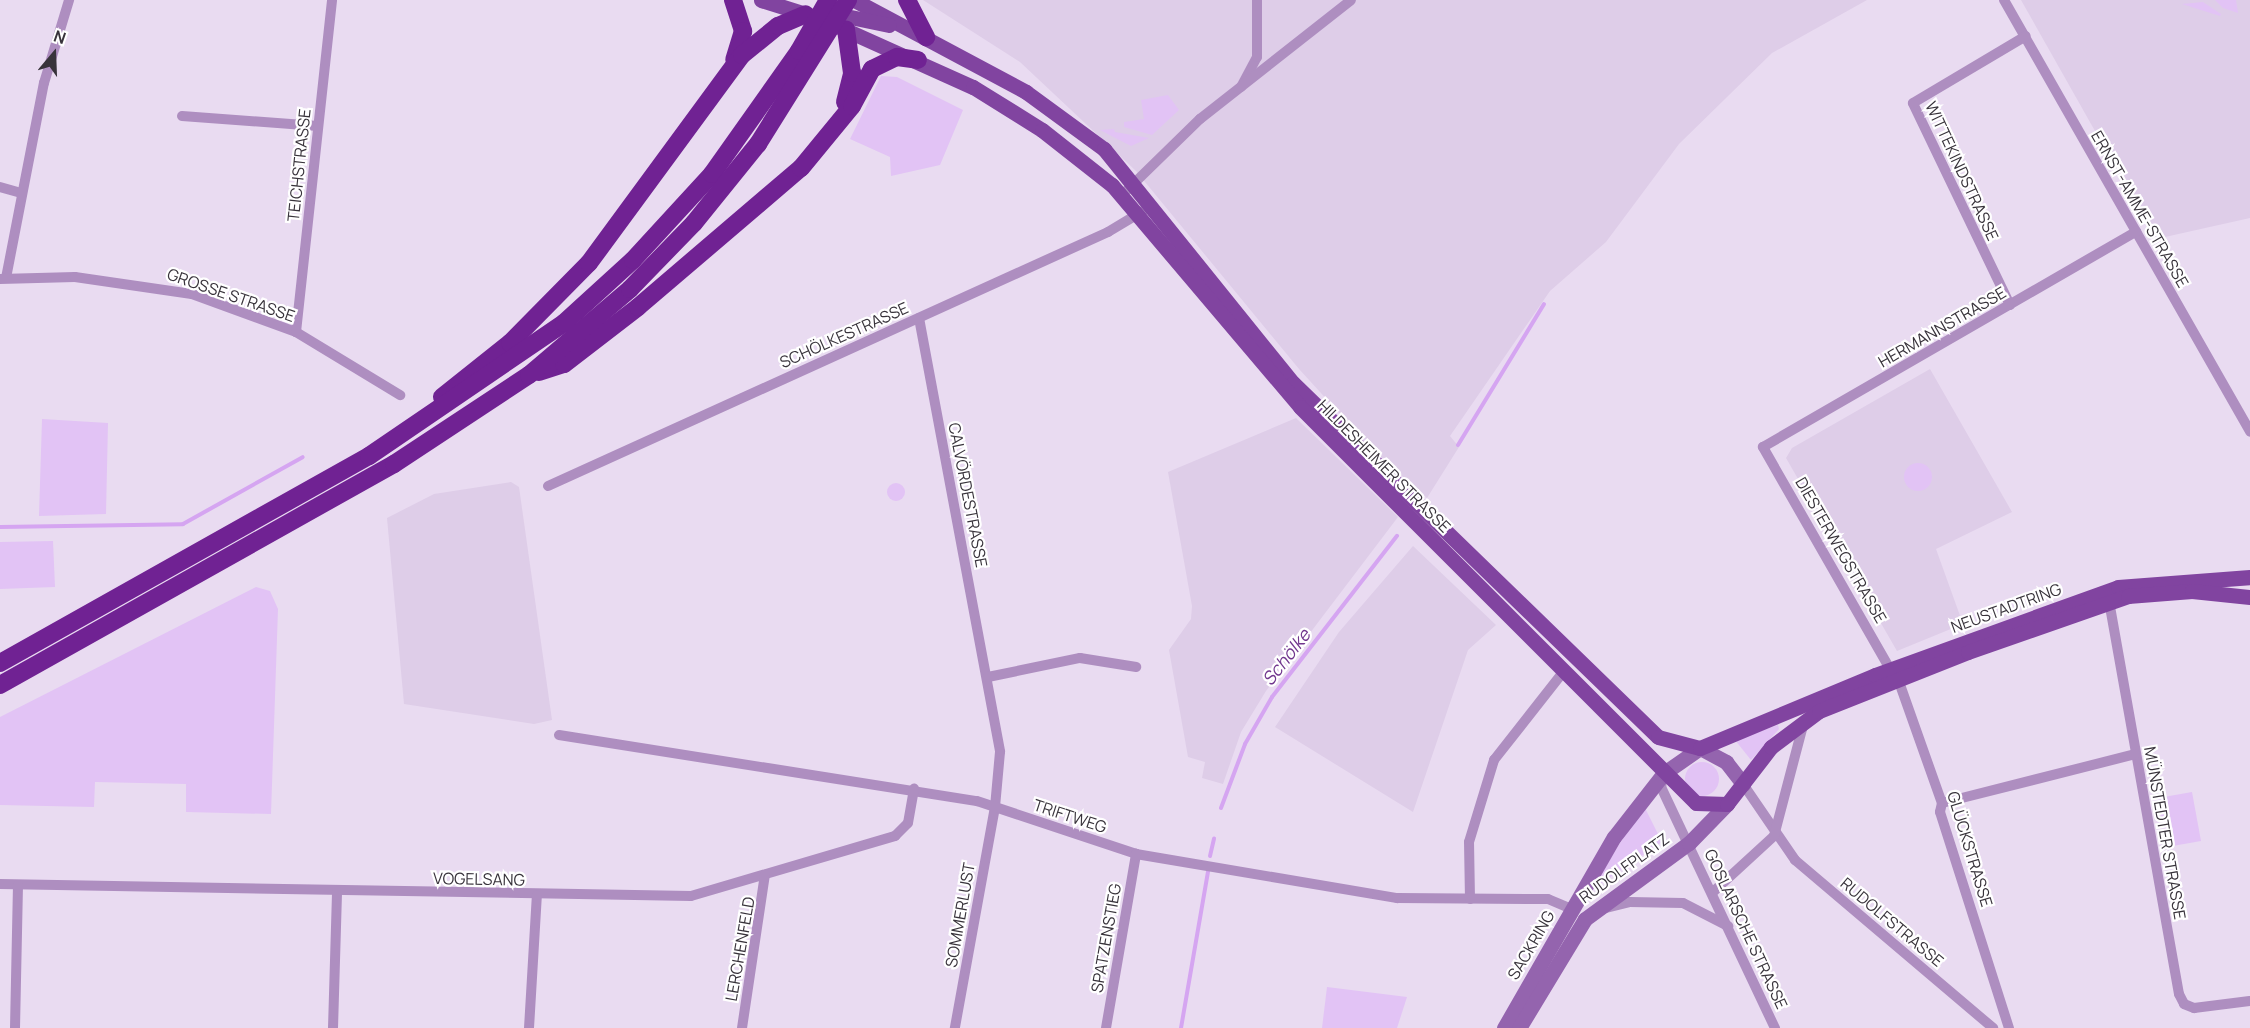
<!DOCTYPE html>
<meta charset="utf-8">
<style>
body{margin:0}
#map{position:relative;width:2250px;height:1028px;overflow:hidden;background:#e9dbf1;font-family:Manrope,sans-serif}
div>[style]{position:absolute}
.built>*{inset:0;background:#decde8}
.green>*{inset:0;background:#e2c3f5}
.round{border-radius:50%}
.stream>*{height:4px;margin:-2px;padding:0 2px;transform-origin:2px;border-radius:2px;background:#d5a5f1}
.minor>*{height:10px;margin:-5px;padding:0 5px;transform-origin:5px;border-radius:5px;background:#ae8ec0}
.secondary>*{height:15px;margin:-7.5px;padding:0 7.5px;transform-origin:7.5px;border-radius:7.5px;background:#9464ae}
.primary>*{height:15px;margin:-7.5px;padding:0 7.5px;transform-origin:7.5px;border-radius:7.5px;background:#8144a0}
.motorway>*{height:18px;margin:-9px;padding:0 9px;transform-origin:9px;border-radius:9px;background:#702293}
span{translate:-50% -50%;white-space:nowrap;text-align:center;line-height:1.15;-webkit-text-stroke:4.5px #fff;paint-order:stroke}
.street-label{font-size:16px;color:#38333b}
.water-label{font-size:18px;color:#71368e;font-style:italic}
.north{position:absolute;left:24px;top:24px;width:60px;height:60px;-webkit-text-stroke:4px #fff;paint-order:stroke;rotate:19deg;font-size:16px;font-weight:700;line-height:24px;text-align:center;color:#38333b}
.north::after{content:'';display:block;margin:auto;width:21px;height:27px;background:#38333b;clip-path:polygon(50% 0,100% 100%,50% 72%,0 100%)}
</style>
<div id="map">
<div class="built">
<div style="clip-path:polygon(923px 0,1867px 0,1772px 53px,1679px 144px,1606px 242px,1550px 291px,1450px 436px,1459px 447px,1427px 498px,1373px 450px,1299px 369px,1136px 171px,1020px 62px)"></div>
<div style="clip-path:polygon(2021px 0,2250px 0,2250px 218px,2156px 239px)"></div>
<div style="clip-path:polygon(1930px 369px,2012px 512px,1936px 549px,1963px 624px,1897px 651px,1786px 458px,1792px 448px)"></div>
<div style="clip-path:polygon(1296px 418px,1398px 517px,1266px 691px,1241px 732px,1223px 784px,1202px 778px,1205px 762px,1188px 757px,1169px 650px,1191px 619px,1192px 606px,1168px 472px)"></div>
<div style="clip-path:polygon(511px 482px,519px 487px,552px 720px,534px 724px,404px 704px,387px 518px,434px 494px)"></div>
<div style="clip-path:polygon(1413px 546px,1496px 625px,1468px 650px,1413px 812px,1275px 727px,1339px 632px)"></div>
</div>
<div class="green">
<div style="clip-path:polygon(2215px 0,2236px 0,2238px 13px,2223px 8px)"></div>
<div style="clip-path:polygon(2203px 2px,2221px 14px,2220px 16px,2182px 4px)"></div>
<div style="clip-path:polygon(881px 76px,897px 77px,963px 110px,940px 165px,891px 176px,890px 157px,850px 139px)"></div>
<div style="clip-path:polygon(1168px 95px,1179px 110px,1152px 135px,1124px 127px,1124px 122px,1144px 119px,1141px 100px)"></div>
<div style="clip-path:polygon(1114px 129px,1115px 132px,1149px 138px,1131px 146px,1100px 130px)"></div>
<div style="clip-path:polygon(42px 419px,108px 423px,106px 514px,39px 516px)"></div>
<div class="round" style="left:1904px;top:463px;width:28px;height:28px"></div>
<div class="round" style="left:887px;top:483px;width:18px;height:18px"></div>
<div style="clip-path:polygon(53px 541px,55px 587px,0 589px,0 542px)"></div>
<div style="clip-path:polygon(256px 587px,270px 591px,278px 609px,271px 814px,186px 812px,186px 784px,95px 782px,94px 807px,0 805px,0 717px)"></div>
<div style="clip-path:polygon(1778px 725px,1779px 729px,1751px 760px,1735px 740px)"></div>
<div class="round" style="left:1685px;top:762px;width:34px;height:34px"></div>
<div style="clip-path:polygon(2192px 792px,2201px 841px,2167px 847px,2158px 798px)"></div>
<div style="clip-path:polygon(1645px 808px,1662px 842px,1591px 890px,1625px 835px)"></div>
<div style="clip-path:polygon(1327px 987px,1407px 997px,1397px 1028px,1322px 1028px)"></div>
</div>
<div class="stream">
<div style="left:1458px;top:445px;width:165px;rotate:-58.6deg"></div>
<div style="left:0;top:527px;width:183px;rotate:-0.9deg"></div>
<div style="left:183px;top:524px;width:137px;rotate:-29.2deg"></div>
<div style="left:1221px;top:808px;width:68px;rotate:-69.4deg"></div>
<div style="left:1245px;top:744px;width:54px;rotate:-60.1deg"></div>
<div style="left:1272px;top:697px;width:204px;rotate:-52.2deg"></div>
<div style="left:1210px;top:856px;width:18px;rotate:-77deg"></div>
<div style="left:1181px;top:1028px;width:159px;rotate:-80.2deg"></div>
</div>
<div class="minor">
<div style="left:2004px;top:0;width:497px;rotate:60.3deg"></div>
<div style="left:1241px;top:87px;width:34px;rotate:-62deg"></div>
<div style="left:1257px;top:57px;width:57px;rotate:-90deg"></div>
<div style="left:182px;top:116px;width:136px;rotate:4.2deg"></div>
<div style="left:0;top:187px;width:22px;rotate:16deg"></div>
<div style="left:1122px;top:195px;width:109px;rotate:-44.3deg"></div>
<div style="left:1200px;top:119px;width:192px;rotate:-38.2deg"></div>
<div style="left:6px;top:278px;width:199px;rotate:-79deg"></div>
<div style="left:44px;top:83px;width:87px;rotate:-73.2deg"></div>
<div style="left:0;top:279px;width:75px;rotate:-1.5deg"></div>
<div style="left:75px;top:277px;width:118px;rotate:8.3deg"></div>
<div style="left:192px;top:294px;width:111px;rotate:20.1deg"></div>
<div style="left:296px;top:332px;width:122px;rotate:31.2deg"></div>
<div style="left:2010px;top:305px;width:224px;rotate:-115.7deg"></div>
<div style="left:1913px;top:103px;width:131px;rotate:-30.7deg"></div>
<div style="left:919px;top:318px;width:441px;rotate:79.4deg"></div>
<div style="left:1000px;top:752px;width:55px;rotate:95.2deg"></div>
<div style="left:995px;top:807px;width:225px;rotate:100.3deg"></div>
<div style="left:296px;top:332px;width:334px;rotate:-83.8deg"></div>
<div style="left:548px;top:486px;width:615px;rotate:-24.4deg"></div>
<div style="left:1108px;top:232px;width:41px;rotate:-31deg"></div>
<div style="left:2109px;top:601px;width:399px;rotate:79.9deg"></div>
<div style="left:2179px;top:994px;width:11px;rotate:63deg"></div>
<div style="left:2184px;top:1004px;width:11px;rotate:22deg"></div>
<div style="left:2194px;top:1008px;width:56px;rotate:-7.1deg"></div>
<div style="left:1890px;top:669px;width:256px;rotate:-119.8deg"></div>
<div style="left:1763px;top:447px;width:431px;rotate:-30deg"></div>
<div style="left:988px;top:677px;width:94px;rotate:-11.7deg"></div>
<div style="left:1080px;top:658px;width:57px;rotate:9.1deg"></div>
<div style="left:1898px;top:679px;width:132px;rotate:70.5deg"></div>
<div style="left:1942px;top:803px;width:9px;rotate:103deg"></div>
<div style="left:1940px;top:812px;width:227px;rotate:72.3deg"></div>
<div style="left:559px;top:735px;width:423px;rotate:9deg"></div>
<div style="left:977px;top:801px;width:168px;rotate:18.4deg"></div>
<div style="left:1136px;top:854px;width:265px;rotate:9.6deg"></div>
<div style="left:1397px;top:898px;width:151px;rotate:0.4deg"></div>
<div style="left:1548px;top:899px;width:26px;rotate:23deg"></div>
<div style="left:1663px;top:775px;width:12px;rotate:99deg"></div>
<div style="left:1661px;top:787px;width:267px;rotate:64.7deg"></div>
<div style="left:1743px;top:784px;width:92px;rotate:55.6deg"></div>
<div style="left:1795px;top:860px;width:260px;rotate:40.3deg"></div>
<div style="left:1942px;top:803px;width:199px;rotate:-14.2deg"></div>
<div style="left:0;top:884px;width:691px;rotate:0.99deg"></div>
<div style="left:691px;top:896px;width:213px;rotate:-16.4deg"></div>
<div style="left:895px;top:836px;width:18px;rotate:-45deg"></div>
<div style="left:908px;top:823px;width:35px;rotate:-80deg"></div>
<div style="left:1713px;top:892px;width:83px;rotate:-42.6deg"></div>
<div style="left:1774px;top:836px;width:118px;rotate:-75.3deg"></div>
<div style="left:1470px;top:899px;width:57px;rotate:-91deg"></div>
<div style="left:1469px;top:842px;width:86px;rotate:-73deg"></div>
<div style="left:1494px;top:760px;width:113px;rotate:-51.8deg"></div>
<div style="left:1606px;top:908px;width:25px;rotate:-14deg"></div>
<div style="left:1630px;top:902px;width:53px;rotate:1.1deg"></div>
<div style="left:1683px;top:903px;width:51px;rotate:27.1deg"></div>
<div style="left:15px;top:1028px;width:143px;rotate:-88.8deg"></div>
<div style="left:333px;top:1028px;width:137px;rotate:-88.3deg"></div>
<div style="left:529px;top:1028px;width:133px;rotate:-86.6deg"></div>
<div style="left:742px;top:1028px;width:155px;rotate:-81.5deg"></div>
<div style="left:1106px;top:1028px;width:177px;rotate:-80.2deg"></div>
</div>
<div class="secondary">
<div style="left:1504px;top:1028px;width:220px;rotate:-60.1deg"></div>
<div style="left:1614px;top:837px;width:81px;rotate:-52deg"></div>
<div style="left:1664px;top:773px;width:44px;rotate:-34.8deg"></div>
<div style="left:1700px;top:748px;width:30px;rotate:28deg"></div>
<div style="left:1726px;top:762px;width:28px;rotate:52deg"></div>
<div style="left:1519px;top:1028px;width:127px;rotate:-58.8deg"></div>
<div style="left:1585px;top:919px;width:129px;rotate:-36.2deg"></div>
<div style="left:1689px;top:843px;width:54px;rotate:-45.7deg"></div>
</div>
<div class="primary">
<div style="left:761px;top:0;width:53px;rotate:17.4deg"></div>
<div style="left:854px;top:0;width:195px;rotate:28.1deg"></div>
<div style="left:1026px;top:92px;width:97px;rotate:36.2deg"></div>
<div style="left:1104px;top:149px;width:301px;rotate:51.1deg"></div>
<div style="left:1293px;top:383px;width:508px;rotate:44.12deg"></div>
<div style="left:1658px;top:737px;width:43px;rotate:14.7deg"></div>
<div style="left:1700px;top:748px;width:190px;rotate:-22.6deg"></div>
<div style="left:1875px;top:675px;width:258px;rotate:-19.9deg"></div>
<div style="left:2118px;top:587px;width:132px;rotate:-4.3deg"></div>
<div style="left:831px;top:13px;width:59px;rotate:11.7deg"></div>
<div style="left:837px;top:26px;width:149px;rotate:24.2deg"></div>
<div style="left:973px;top:87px;width:81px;rotate:31.9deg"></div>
<div style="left:1042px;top:130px;width:89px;rotate:38.2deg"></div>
<div style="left:1112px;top:185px;width:291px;rotate:49.7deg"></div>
<div style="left:1300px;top:407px;width:560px;rotate:45deg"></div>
<div style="left:1696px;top:803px;width:31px;rotate:2deg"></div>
<div style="left:1727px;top:804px;width:72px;rotate:-52.3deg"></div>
<div style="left:1771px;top:747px;width:60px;rotate:-36.9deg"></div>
<div style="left:1819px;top:711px;width:160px;rotate:-21.6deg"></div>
<div style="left:1968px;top:652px;width:170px;rotate:-19.3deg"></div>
<div style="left:2128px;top:596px;width:64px;rotate:-4.5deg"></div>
<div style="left:2192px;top:591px;width:58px;rotate:5.9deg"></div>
</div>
<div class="motorway">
<div style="left:733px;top:0;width:33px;rotate:72deg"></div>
<div style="left:743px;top:31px;width:30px;rotate:107deg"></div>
<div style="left:907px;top:0;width:42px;rotate:62.8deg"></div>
<div style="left:845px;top:102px;width:30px;rotate:-76deg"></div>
<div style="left:852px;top:73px;width:44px;rotate:-97.8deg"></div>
<div style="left:539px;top:372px;width:26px;rotate:-18deg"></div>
<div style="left:564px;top:364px;width:93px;rotate:-37.6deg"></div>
<div style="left:638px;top:307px;width:214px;rotate:-40.5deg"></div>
<div style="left:801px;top:168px;width:80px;rotate:-50.6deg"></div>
<div style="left:852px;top:106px;width:42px;rotate:-61.6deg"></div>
<div style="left:872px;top:69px;width:28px;rotate:-26deg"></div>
<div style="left:897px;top:57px;width:21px;rotate:8deg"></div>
<div style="left:442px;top:397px;width:87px;rotate:-38.5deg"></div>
<div style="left:510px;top:343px;width:112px;rotate:-45.4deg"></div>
<div style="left:589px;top:263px;width:258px;rotate:-53.7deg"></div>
<div style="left:742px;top:55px;width:46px;rotate:-38.9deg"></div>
<div style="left:778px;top:26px;width:30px;rotate:-23deg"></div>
<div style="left:0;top:663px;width:423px;rotate:-29.3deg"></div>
<div style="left:369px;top:456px;width:236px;rotate:-34.3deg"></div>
<div style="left:564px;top:323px;width:93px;rotate:-42.4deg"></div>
<div style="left:633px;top:260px;width:117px;rotate:-47.4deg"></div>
<div style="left:712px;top:174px;width:151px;rotate:-54.7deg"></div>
<div style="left:799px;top:51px;width:59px;rotate:-60.4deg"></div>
<div style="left:0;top:685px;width:452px;rotate:-29.3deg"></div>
<div style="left:394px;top:464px;width:162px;rotate:-33.4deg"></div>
<div style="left:529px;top:375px;width:133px;rotate:-40.4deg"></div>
<div style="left:630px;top:289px;width:92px;rotate:-45.9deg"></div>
<div style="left:694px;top:223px;width:102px;rotate:-51deg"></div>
<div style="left:758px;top:144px;width:170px;rotate:-58deg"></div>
</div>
<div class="street-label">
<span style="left:299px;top:165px;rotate:-84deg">TEICHSTRASSE</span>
<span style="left:1962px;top:171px;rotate:65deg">WITTEKINDSTRASSE</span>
<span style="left:2140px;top:209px;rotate:60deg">ERNST-AMME-STRASSE</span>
<span style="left:231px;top:295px;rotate:19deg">GROSSE STRASSE</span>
<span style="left:1942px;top:327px;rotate:-30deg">HERMANNSTRASSE</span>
<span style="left:844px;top:335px;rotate:-24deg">SCHÖLKESTRASSE</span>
<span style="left:1384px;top:466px;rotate:45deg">HILDESHEIMER STRASSE</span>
<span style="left:968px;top:495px;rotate:79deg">CALVÖRDESTRASSE</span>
<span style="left:1841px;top:550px;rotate:60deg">DIESTERWEGSTRASSE</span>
<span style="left:2006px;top:608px;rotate:-20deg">NEUSTADTRING</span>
<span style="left:1070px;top:816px;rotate:18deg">TRIFTWEG</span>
<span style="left:2165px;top:833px;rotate:80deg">MÜNSTEDTER STRASSE</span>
<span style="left:1970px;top:849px;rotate:73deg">GLÜCKSTRASSE</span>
<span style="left:1624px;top:868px;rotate:-36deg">RUDOLFPLATZ</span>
<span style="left:479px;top:879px;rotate:1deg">VOGELSANG</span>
<span style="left:960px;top:915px;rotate:-80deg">SOMMERLUST</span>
<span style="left:1892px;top:922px;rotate:40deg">RUDOLFSTRASSE</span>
<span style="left:1746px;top:929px;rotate:65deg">GOSLARSCHE STRASSE</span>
<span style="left:1106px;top:938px;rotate:-80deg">SPATZENSTIEG</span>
<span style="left:1531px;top:945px;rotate:-60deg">SACKRING</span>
<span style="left:740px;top:949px;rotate:-80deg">LERCHENFELD</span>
</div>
<div class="water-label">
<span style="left:1286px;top:657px;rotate:-52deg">Schölke</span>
</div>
<div class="north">N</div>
</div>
